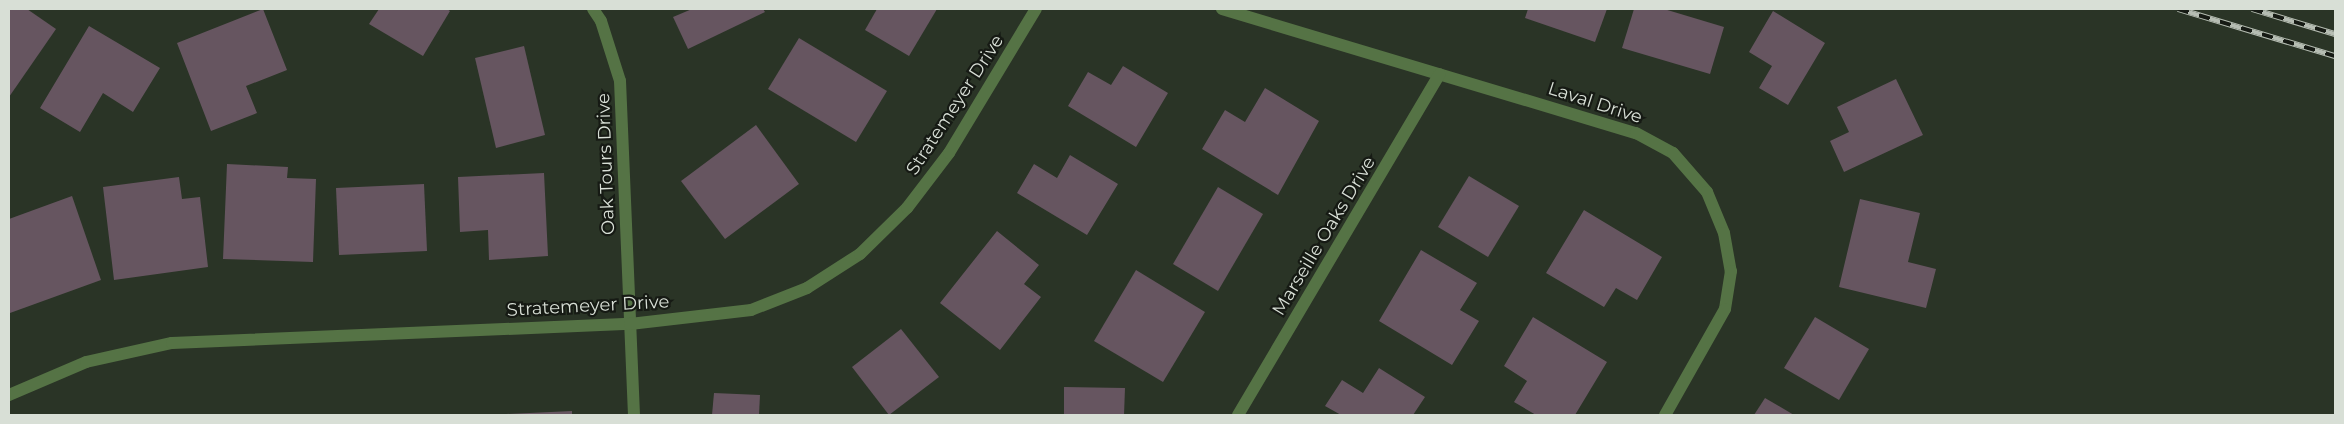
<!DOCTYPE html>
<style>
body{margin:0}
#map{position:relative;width:2344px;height:424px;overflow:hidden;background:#2a3426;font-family:Montserrat,sans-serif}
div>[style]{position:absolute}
.building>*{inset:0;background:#665560}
.minor>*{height:12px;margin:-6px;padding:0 6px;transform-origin:6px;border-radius:6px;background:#557345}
.rail>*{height:5.5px;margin-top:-2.75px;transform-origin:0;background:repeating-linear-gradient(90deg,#161a14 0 11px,#b6bdb3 0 22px);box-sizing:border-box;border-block:1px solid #b6bdb3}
span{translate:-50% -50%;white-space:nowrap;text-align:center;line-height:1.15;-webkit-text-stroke:4.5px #161a14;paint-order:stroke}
.street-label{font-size:18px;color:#d8dfd6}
.frame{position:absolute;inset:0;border:10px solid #d8dfd6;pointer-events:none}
</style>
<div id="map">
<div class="building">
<div style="clip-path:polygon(9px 9px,27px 9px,56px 29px,9px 97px)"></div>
<div style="clip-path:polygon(263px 9px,287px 70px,246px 86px,257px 113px,211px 131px,177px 43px)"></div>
<div style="clip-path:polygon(379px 9px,447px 9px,450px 11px,423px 56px,369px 24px)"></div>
<div style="clip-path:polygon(692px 9px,763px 9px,765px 12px,688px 49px,673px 17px)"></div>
<div style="clip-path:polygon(877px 9px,937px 9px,909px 56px,865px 30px)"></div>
<div style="clip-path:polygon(1528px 9px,1607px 9px,1595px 42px,1525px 18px)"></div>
<div style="clip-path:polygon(1634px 9px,1664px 9px,1724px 27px,1710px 74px,1622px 48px)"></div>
<div style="clip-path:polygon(1773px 11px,1825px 43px,1788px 105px,1759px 88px,1772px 66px,1749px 52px)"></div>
<div style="clip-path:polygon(89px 26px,160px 68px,133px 112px,103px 93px,80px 132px,40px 108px)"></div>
<div style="clip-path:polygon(799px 38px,887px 91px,856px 142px,768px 89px)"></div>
<div style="clip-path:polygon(524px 46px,545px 135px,496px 148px,475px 58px)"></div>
<div style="clip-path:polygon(1123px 66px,1168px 93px,1136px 147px,1068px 106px,1088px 72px,1111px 85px)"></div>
<div style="clip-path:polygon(1896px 79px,1923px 135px,1844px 172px,1830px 141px,1849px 132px,1837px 107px)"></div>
<div style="clip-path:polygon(1265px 88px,1319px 121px,1278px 195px,1202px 149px,1225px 110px,1245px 122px)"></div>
<div style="clip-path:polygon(756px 125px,799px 184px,725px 239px,681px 181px)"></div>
<div style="clip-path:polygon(1070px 155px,1118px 184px,1087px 235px,1017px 193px,1034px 164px,1057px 178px)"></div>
<div style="clip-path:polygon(227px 164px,288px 167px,287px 178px,316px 179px,313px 262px,223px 259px)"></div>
<div style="clip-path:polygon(544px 173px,548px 256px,489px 260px,488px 230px,460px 232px,458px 177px)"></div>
<div style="clip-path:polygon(1469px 176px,1519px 206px,1488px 257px,1438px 227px)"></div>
<div style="clip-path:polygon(179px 177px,182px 199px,200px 197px,208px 267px,114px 280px,103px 187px)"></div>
<div style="clip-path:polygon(424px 184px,427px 251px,339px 255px,336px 188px)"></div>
<div style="clip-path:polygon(1218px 187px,1263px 214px,1218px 291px,1173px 264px)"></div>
<div style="clip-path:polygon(72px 196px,101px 280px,10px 313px,9px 219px)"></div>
<div style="clip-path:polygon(1860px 199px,1920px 213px,1908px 262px,1936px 269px,1926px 308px,1839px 287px)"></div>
<div style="clip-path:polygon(1584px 210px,1662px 257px,1637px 300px,1616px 288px,1604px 307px,1546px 273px)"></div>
<div style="clip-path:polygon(997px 231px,1039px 265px,1024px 284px,1041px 297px,1000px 350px,940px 303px)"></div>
<div style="clip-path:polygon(1421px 250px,1477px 283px,1460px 310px,1479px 321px,1452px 365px,1379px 321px)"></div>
<div style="clip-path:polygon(1136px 270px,1205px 312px,1163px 382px,1094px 341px)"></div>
<div style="clip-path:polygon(1533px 317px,1607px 362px,1575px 415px,1536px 415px,1514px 402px,1527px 381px,1504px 366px)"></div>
<div style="clip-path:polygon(1815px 317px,1869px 349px,1839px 400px,1784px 368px)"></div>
<div style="clip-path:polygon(901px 329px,939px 377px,889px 415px,852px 367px)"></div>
<div style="clip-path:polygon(1379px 368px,1425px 397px,1413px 415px,1341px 415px,1325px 406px,1342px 380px,1363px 393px)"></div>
<div style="clip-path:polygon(1064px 387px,1125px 388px,1124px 415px,1064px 415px)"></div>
<div style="clip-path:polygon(714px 393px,760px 395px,759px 415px,712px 415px)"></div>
<div style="clip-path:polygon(1765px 398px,1794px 415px,1754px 415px)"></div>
<div style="clip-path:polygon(572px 411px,572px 415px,506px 415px,506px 414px)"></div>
</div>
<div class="minor">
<div style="left:593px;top:9px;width:14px;rotate:56deg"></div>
<div style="left:601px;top:21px;width:63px;rotate:72.4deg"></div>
<div style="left:620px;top:81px;width:334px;rotate:87.6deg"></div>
<div style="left:1222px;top:9px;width:432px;rotate:16.7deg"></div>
<div style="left:1636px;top:133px;width:42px;rotate:28.4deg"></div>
<div style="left:1673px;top:153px;width:52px;rotate:48.9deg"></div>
<div style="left:1707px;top:192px;width:44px;rotate:67.5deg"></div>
<div style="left:1724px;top:233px;width:39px;rotate:80deg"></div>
<div style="left:1731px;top:271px;width:38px;rotate:99deg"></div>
<div style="left:1725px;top:309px;width:122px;rotate:119.5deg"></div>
<div style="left:9px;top:395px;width:84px;rotate:-23.2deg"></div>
<div style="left:86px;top:362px;width:88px;rotate:-12.5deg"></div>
<div style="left:172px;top:343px;width:458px;rotate:-2.4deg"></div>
<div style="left:630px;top:324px;width:122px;rotate:-6.6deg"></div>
<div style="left:751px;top:310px;width:60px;rotate:-21.4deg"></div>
<div style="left:807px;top:288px;width:63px;rotate:-32.7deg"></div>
<div style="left:860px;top:254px;width:66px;rotate:-44.4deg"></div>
<div style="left:907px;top:208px;width:69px;rotate:-52.6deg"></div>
<div style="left:949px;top:153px;width:168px;rotate:-58.9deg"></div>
<div style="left:1238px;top:415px;width:396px;rotate:-59.4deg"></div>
</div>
<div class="rail">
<div style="left:2178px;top:9px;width:164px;rotate:16.7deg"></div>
<div style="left:2252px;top:9px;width:87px;rotate:16.8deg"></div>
</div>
<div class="street-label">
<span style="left:1595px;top:103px;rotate:18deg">Laval Drive</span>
<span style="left:955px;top:105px;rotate:-57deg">Stratemeyer Drive</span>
<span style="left:606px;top:164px;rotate:-92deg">Oak Tours Drive</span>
<span style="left:1324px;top:236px;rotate:-59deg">Marseille Oaks Drive</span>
<span style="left:588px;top:306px;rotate:-3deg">Stratemeyer Drive</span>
</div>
<div class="frame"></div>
</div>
